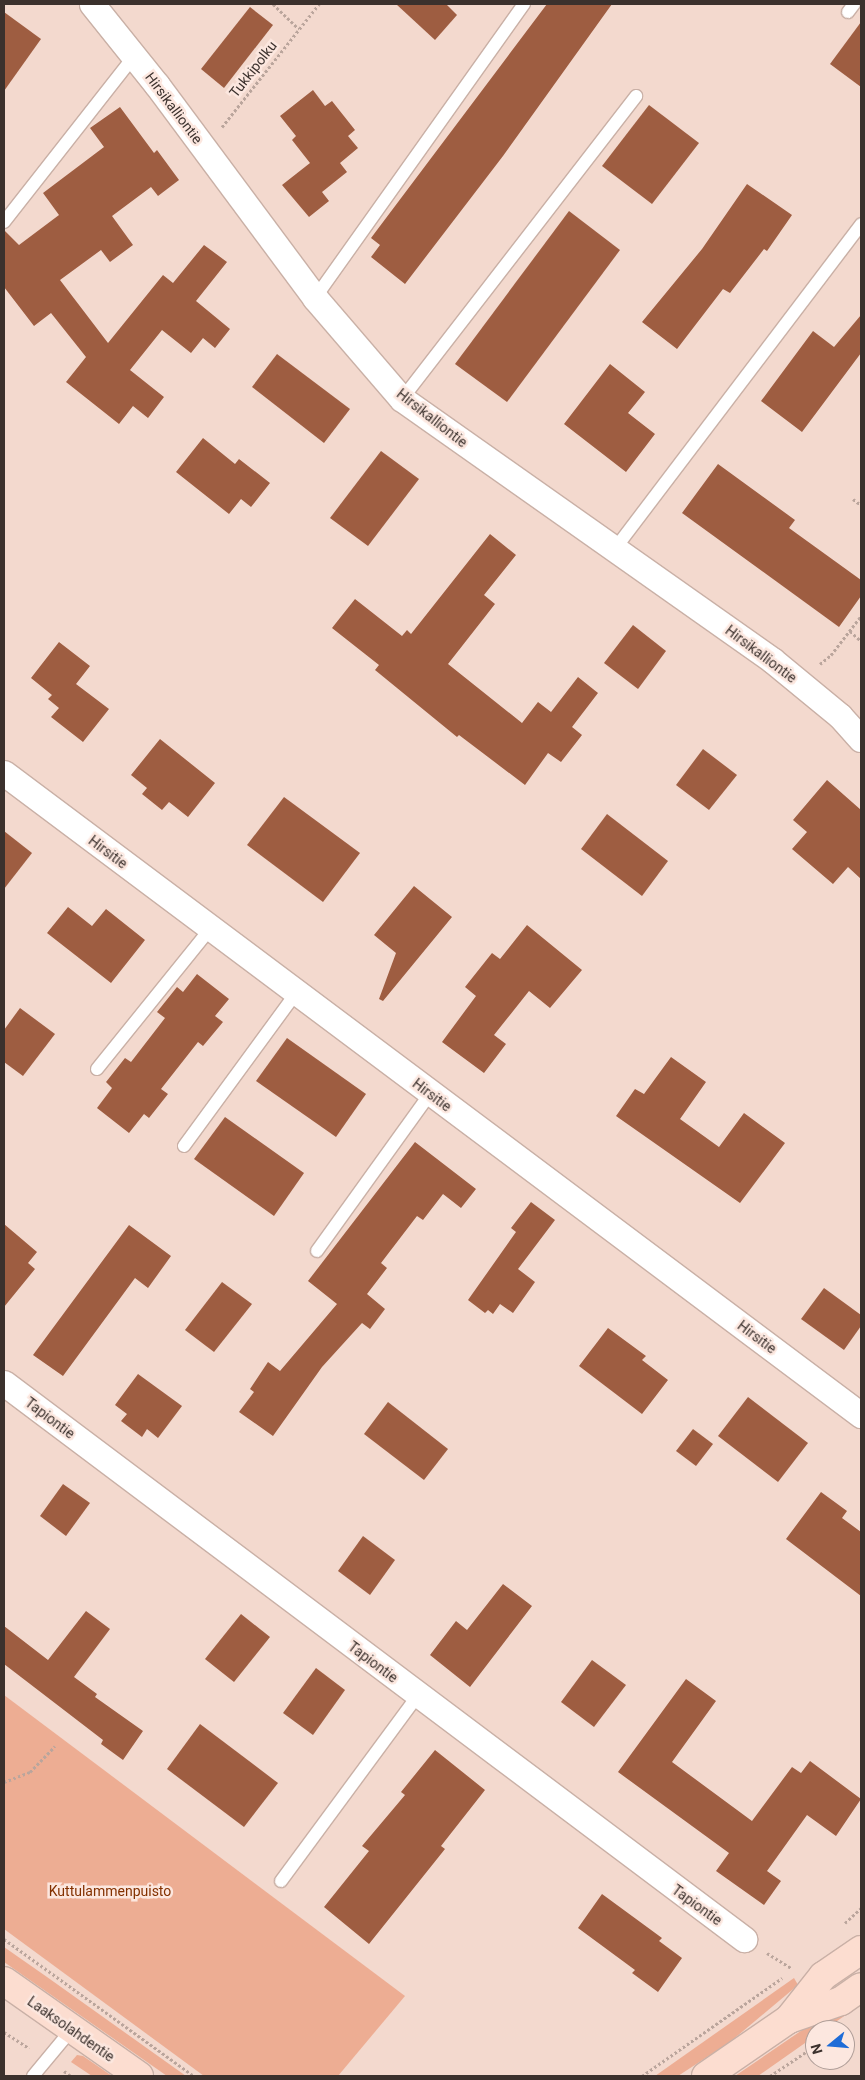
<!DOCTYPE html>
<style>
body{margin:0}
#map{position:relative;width:865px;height:2080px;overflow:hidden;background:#f3d9ce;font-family:Roboto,sans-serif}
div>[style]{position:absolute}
.green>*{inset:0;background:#edad93}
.building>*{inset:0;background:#9e5d41}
.path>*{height:3px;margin-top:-1.5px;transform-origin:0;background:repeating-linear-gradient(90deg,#baa59c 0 2.5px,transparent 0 5px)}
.roads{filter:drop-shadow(1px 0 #c9b0a6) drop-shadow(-1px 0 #c9b0a6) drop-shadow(0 1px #c9b0a6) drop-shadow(0 -1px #c9b0a6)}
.lane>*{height:12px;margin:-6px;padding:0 6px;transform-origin:6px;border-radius:6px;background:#fff}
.street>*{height:25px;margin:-12.5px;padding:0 12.5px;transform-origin:12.5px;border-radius:12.5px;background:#fff}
.secondary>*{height:28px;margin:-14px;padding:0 14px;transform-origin:14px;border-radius:14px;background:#fcddd0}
span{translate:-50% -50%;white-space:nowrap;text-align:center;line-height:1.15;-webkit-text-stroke:5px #fce7df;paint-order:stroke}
.street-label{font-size:14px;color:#3b312d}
.park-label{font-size:14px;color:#833100}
.frame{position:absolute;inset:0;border:5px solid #3b312d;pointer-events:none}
.north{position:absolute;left:805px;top:2020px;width:50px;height:50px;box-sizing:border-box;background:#fce7df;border:1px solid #af9e98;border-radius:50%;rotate:253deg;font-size:14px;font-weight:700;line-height:20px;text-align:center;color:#3b312d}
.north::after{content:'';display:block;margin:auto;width:18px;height:22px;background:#1e6cd7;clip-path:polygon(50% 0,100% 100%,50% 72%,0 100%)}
</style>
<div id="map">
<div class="green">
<div style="clip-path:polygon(4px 1695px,405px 1996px,338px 2076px,204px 2076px,4px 1929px)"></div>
<div style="clip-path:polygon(4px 1947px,47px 1977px,186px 2076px,167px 2076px,4px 1962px)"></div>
<div style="clip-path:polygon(794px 1978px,798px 1985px,730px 2042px,678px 2076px,655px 2076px)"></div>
<div style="clip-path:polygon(849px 1998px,853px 2010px,824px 2030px,815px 2030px,815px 2036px,758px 2076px,735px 2076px)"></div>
<div style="clip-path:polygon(77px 2055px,83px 2056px,112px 2076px,92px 2076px,71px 2062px)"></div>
</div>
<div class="building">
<div style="clip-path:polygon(396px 4px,446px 4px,457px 15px,435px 40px)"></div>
<div style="clip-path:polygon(547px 4px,612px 4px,503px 156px,405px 284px,371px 257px,380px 245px,371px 238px)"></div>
<div style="clip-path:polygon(250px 7px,273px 25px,224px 88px,201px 69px)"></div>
<div style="clip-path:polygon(4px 12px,41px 39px,4px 91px)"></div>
<div style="clip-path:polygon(861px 22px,861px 87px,830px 64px)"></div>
<div style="clip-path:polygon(313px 90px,325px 106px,332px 101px,355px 130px,348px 136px,358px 148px,340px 163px,347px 172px,322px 192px,329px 201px,309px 217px,282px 185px,310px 163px,292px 140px,296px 136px,280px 116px)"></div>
<div style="clip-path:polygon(649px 105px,699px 143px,652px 204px,602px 166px)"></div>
<div style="clip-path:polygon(120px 107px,154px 153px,157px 150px,179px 180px,158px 196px,151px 187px,112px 216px,133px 245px,110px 262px,101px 250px,60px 280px,108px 343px,163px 275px,173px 283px,204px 245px,227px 262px,196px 301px,230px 329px,215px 348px,203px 338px,191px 353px,162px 330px,130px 370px,164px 397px,148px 418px,133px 406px,119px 424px,66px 382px,86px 357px,51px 313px,34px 326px,4px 287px,4px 230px,19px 245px,59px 215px,43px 193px,104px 147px,90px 128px)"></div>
<div style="clip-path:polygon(747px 184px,792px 215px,767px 251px,764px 249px,730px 293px,723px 289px,677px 349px,642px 322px,702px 249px)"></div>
<div style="clip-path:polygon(569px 211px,620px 250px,507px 402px,455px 364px)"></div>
<div style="clip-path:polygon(861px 315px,861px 353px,802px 432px,761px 401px,813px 331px,834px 347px)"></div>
<div style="clip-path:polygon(277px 354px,350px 409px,324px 443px,252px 387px)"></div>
<div style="clip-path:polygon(610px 364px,645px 392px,628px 413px,655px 434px,626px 472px,564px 424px)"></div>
<div style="clip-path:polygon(203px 438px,235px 464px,239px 459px,270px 483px,251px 507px,241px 499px,229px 514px,176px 472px)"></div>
<div style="clip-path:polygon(381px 451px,419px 479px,368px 546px,330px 518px)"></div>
<div style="clip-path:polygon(718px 464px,795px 520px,789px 528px,861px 580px,861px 596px,839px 627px,682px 513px)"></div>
<div style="clip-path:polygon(490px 534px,516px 555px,484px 595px,495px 604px,448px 664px,522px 723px,538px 702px,551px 712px,578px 677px,598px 693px,572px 727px,582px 735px,561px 762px,548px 753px,525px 785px,459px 735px,457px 737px,375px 670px,379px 665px,332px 628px,355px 599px,402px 636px,407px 630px,411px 634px)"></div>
<div style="clip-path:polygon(633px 625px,666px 651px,638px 689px,604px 663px)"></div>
<div style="clip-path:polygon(59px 642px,90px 666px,76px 684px,109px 709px,83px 742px,51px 717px,59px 708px,48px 699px,52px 695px,31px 678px)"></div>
<div style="clip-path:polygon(160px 739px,215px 783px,188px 817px,169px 802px,162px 810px,142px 794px,147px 788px,131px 775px)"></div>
<div style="clip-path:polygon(703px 749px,737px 775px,709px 810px,676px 785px)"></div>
<div style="clip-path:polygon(827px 780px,861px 810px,861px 879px,848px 867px,833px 884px,792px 849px,807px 832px,793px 820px)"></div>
<div style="clip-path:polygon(284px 797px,360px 853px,323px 902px,247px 845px)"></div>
<div style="clip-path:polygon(607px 814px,668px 861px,642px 896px,581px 849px)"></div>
<div style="clip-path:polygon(4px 831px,32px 853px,4px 889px)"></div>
<div style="clip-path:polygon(414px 886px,452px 917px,383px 1001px,379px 999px,396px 953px,374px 935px)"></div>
<div style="clip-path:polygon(68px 907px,92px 926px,106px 909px,145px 940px,111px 983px,47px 933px)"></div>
<div style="clip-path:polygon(527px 925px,582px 970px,550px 1008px,529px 991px,494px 1035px,506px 1044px,484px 1073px,442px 1042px,476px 996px,465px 987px,492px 953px,500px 959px)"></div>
<div style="clip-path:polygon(197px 974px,229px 999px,215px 1016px,223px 1022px,203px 1046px,198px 1042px,161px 1089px,168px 1094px,149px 1118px,144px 1114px,129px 1133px,97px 1108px,112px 1088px,106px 1082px,125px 1058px,131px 1062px,165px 1018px,157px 1012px,177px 987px,183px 992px)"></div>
<div style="clip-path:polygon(20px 1008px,55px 1034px,23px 1076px,4px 1062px,4px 1030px)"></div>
<div style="clip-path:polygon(287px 1038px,366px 1094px,336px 1137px,256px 1081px)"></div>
<div style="clip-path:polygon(671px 1057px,706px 1082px,680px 1119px,719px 1147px,744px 1113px,785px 1143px,740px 1203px,616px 1116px,635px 1089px,644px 1094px)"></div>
<div style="clip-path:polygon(225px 1117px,304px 1173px,274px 1216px,194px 1159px)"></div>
<div style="clip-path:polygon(415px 1142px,476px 1189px,461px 1208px,443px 1194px,423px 1220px,417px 1216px,381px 1263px,387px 1268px,367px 1294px,385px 1309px,370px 1329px,362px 1323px,322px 1367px,273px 1436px,239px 1412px,254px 1392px,250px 1389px,268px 1362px,280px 1371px,337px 1304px,308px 1281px)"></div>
<div style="clip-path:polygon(531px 1202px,555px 1220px,518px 1269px,535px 1282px,513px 1313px,500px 1304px,493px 1314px,488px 1310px,485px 1313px,468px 1300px,516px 1232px,511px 1228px)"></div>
<div style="clip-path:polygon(4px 1224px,37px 1252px,28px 1263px,35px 1269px,4px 1307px)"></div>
<div style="clip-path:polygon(129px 1225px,171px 1256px,148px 1288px,135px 1278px,63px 1376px,33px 1355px)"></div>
<div style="clip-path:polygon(222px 1282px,252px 1304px,214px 1352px,185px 1330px)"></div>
<div style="clip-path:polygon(824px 1288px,861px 1315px,861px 1326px,844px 1350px,801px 1319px)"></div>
<div style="clip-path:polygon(608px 1328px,646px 1356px,642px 1360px,668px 1380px,642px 1414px,579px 1366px)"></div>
<div style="clip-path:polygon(138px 1374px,182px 1406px,158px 1438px,147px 1429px,142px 1437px,121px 1421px,127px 1414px,115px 1405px)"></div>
<div style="clip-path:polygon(748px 1397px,808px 1443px,778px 1482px,718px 1436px)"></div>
<div style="clip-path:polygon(388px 1402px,448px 1449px,424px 1480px,364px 1434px)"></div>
<div style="clip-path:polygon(693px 1429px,713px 1444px,696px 1466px,676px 1451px)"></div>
<div style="clip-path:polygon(63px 1484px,90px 1503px,66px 1536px,40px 1516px)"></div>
<div style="clip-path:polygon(821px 1492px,847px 1511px,842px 1518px,861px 1532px,861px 1596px,786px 1539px)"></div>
<div style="clip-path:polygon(363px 1536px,395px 1560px,370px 1595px,338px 1571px)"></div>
<div style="clip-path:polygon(503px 1584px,532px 1606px,470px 1687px,430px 1655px,456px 1621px,467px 1630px)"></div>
<div style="clip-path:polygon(86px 1611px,110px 1629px,74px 1677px,97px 1694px,95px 1697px,143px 1731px,123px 1760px,101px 1744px,103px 1740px,4px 1664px,4px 1626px,48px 1660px)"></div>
<div style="clip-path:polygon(241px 1614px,270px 1637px,234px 1682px,205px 1659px)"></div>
<div style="clip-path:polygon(592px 1660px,626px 1685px,594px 1727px,561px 1702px)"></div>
<div style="clip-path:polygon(316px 1668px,345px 1690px,313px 1735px,283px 1713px)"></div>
<div style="clip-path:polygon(686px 1679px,716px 1701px,672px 1762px,752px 1821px,792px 1767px,801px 1773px,810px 1761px,861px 1799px,836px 1836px,807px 1815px,767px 1871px,781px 1881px,764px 1905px,716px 1871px,729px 1853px,618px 1772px)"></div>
<div style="clip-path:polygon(200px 1724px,278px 1783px,244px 1827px,167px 1769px)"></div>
<div style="clip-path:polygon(435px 1750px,485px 1790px,441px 1846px,445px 1849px,369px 1944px,324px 1907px,369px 1851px,362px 1846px,405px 1795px,401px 1792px)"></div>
<div style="clip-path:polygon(602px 1894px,662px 1938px,659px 1941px,682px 1958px,658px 1992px,632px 1973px,635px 1970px,578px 1928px)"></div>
</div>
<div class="path">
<div style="left:273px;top:4px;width:36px;rotate:44deg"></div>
<div style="left:222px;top:127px;width:157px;rotate:-51.7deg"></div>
<div style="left:853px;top:499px;width:10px;rotate:37deg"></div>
<div style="left:850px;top:631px;width:15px;rotate:42deg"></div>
<div style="left:820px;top:664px;width:14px;rotate:-39deg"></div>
<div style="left:831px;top:655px;width:49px;rotate:-52.4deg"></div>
<div style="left:4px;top:1782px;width:28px;rotate:-21deg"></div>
<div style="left:30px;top:1772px;width:36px;rotate:-46deg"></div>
<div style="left:845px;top:1923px;width:22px;rotate:-43deg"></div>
<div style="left:4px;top:1939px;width:234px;rotate:35.8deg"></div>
<div style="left:767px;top:1953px;width:28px;rotate:32deg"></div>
<div style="left:4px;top:2032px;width:30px;rotate:33deg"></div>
<div style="left:64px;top:2071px;width:9px;rotate:36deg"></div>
<div style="left:642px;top:2076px;width:171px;rotate:-35deg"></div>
<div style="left:770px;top:2076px;width:54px;rotate:-33.7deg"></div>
</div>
<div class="roads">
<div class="lane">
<div style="left:848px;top:12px;width:10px;rotate:-53deg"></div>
<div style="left:4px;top:222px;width:211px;rotate:-51.9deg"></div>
<div style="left:315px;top:298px;width:361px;rotate:-54.6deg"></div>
<div style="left:402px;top:399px;width:383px;rotate:-52.3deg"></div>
<div style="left:614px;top:550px;width:409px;rotate:-52.8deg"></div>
<div style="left:97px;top:1069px;width:180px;rotate:-51.1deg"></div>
<div style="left:184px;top:1146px;width:190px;rotate:-53.8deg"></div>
<div style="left:317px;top:1251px;width:193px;rotate:-54.3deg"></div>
<div style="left:281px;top:1881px;width:231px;rotate:-53.6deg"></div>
<div style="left:33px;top:2076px;width:61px;rotate:-50.3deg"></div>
</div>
<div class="street">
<div style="left:92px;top:4px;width:104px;rotate:51.3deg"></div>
<div style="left:157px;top:85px;width:265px;rotate:53.4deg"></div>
<div style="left:315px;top:298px;width:133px;rotate:49.3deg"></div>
<div style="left:402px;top:399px;width:453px;rotate:35.2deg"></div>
<div style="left:772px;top:660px;width:88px;rotate:39.5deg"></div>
<div style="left:840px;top:716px;width:31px;rotate:48deg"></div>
<div style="left:4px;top:773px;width:1071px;rotate:36.84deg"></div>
<div style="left:4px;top:1383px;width:926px;rotate:36.92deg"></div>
</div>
<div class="secondary">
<div style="left:4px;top:1981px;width:165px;rotate:35.1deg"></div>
<div style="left:789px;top:2019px;width:55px;rotate:-19.1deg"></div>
<div style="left:841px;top:2001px;width:24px;rotate:-35deg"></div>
<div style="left:706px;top:2076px;width:101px;rotate:-34.5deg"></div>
<div style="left:789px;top:2019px;width:55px;rotate:-51.7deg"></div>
<div style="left:823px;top:1976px;width:46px;rotate:-34.4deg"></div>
</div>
</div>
<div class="street-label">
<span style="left:253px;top:69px;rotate:-52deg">Tukkipolku</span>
<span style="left:174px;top:108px;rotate:53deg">Hirsikalliontie</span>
<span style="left:432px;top:418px;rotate:38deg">Hirsikalliontie</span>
<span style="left:761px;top:654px;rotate:37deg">Hirsikalliontie</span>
<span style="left:108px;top:852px;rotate:37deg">Hirsitie</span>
<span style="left:432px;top:1095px;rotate:37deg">Hirsitie</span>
<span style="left:757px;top:1337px;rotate:37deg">Hirsitie</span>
<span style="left:50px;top:1418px;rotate:37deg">Tapiontie</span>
<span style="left:373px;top:1662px;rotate:37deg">Tapiontie</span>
<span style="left:697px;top:1905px;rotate:36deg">Tapiontie</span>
<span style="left:71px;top:2029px;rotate:35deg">Laaksolahdentie</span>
</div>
<div class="park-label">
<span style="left:110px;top:1891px">Kuttulammenpuisto</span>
</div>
<div class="frame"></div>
<div class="north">N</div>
</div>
